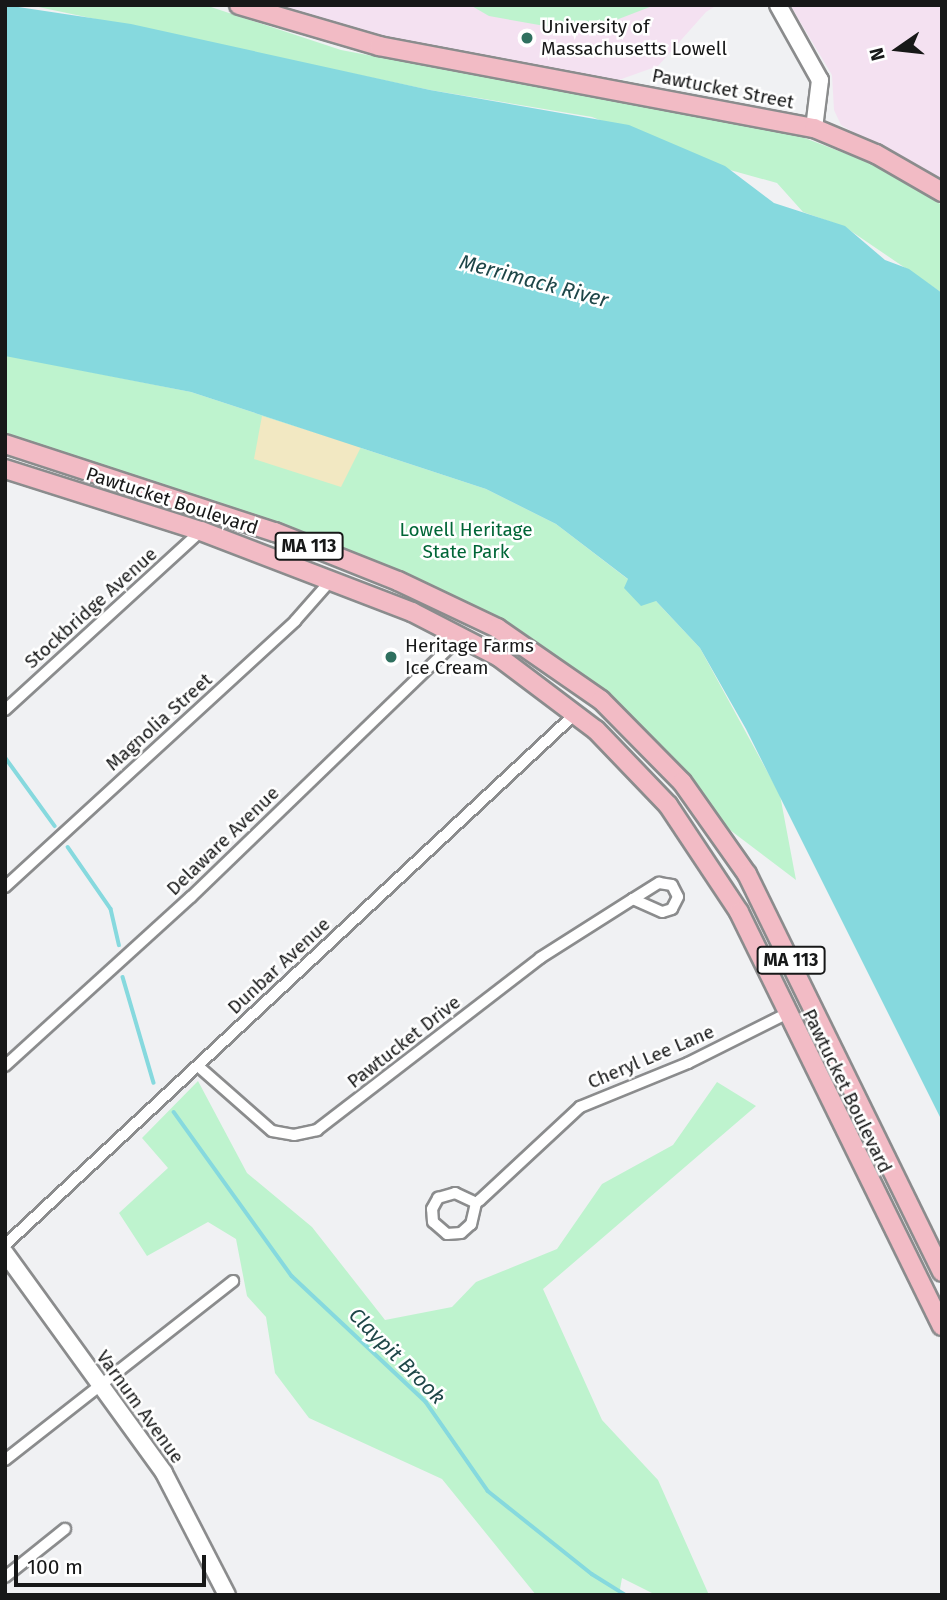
<!DOCTYPE html>
<style>
body{margin:0}
#map{position:relative;width:947px;height:1600px;overflow:hidden;background:#f0f1f3;font-family:"Fira Sans",sans-serif}
div>[style]{position:absolute}
.education>*{inset:0;background:#f4e1f1}
.green>*{inset:0;background:#bef3ce}
.sand>*{inset:0;background:#f2e8c2}
.water>*{inset:0;background:#86d9de}
.stream>*{height:3.5px;margin:-1.75px;padding:0 1.75px;transform-origin:1.75px;border-radius:1.75px;background:#86d9de}
.roads{filter:drop-shadow(2px 0 #8b8c8d) drop-shadow(-2px 0 #8b8c8d) drop-shadow(0 2px #8b8c8d) drop-shadow(0 -2px #8b8c8d)}
.minor>*{height:10px;margin:-5px;padding:0 5px;transform-origin:5px;border-radius:5px;background:#fff}
.secondary>*{height:16px;margin:-8px;padding:0 8px;transform-origin:8px;border-radius:8px;background:#fff}
.primary>*{height:18px;margin:-9px;padding:0 9px;transform-origin:9px;border-radius:9px;background:#f2bbc5}
.dots>*{width:19px;height:19px;translate:-50% -50%;box-sizing:border-box;border:4px solid #fff;border-radius:50%}
span{translate:-50% -50%;white-space:nowrap;text-align:center;line-height:1.15;-webkit-text-stroke:5px #fff;paint-order:stroke}
.shield-label span{padding:2px 5px;background:#fff;border:2px solid;border-radius:5px;-webkit-text-stroke-width:0}
.shield-label{font-size:18px;color:#171818;font-weight:700}
.poi-label{font-size:19px;color:#171818}
.left{translate:0 -50%;text-align:left}
.street-label{font-size:19px;color:#171818}
.park-label{font-size:19px;color:#016637}
.water-label{font-size:21px;color:#1e4648;font-style:italic}
.frame{position:absolute;inset:0;border:7px solid #171818;pointer-events:none}
.north{position:absolute;left:863px;top:14px;width:70px;height:70px;-webkit-text-stroke:5px #fff;paint-order:stroke;rotate:256deg;font-size:19px;font-weight:700;line-height:28px;text-align:center;color:#171818}
.north::after{content:'';display:block;margin:auto;width:24px;height:32px;background:#171818;clip-path:polygon(50% 0,100% 100%,50% 72%,0 100%)}
.scale{position:absolute;left:14px;top:1555px;width:192px;height:32px;box-sizing:border-box;border:4px solid #171818;border-top:0;padding-left:9px;font-size:21px;line-height:24px;white-space:nowrap;color:#171818;-webkit-text-stroke:5px #fff;paint-order:stroke}
</style>
<div id="map">
<div class="education">
<div style="clip-path:polygon(270px 5px,717px 5px,706px 12px,658px 66px,616px 81px,398px 45px)"></div>
<div style="clip-path:polygon(790px 5px,942px 5px,942px 184px,841px 125px,834px 110px,832px 75px)"></div>
</div>
<div class="green">
<div style="clip-path:polygon(29px 5px,205px 5px,341px 50px,802px 137px,881px 167px,942px 205px,942px 293px,845px 227px,803px 212px,777px 183px,730px 170px,592px 117px,430px 90px)"></div>
<div style="clip-path:polygon(470px 5px,655px 5px,603px 25px,562px 29px,489px 16px)"></div>
<div style="clip-path:polygon(5px 355px,191px 392px,486px 489px,556px 524px,655px 600px,700px 648px,780px 795px,796px 880px,730px 830px,671px 758px,617px 703px,516px 627px,409px 575px,299px 531px,5px 434px)"></div>
<div style="clip-path:polygon(198px 1081px,247px 1173px,312px 1227px,385px 1320px,452px 1307px,476px 1282px,557px 1249px,602px 1184px,673px 1145px,717px 1082px,756px 1106px,543px 1289px,602px 1420px,658px 1480px,709px 1595px,656px 1595px,622px 1578px,619px 1595px,536px 1595px,442px 1479px,309px 1418px,275px 1373px,266px 1317px,247px 1296px,236px 1239px,208px 1222px,147px 1256px,119px 1213px,168px 1168px,142px 1138px)"></div>
</div>
<div class="sand">
<div style="clip-path:polygon(262px 416px,361px 447px,341px 487px,254px 459px)"></div>
</div>
<div class="water">
<div style="clip-path:polygon(5px 5px,131px 24px,430px 90px,629px 125px,725px 166px,774px 203px,845px 226px,885px 260px,909px 269px,942px 293px,942px 1121px,746px 729px,700px 648px,656px 601px,641px 606px,624px 588px,628px 579px,556px 524px,486px 489px,191px 392px,5px 356px)"></div>
</div>
<div class="stream">
<div style="left:5px;top:757px;width:85px;rotate:54.1deg"></div>
<div style="left:68px;top:847px;width:75px;rotate:55.3deg"></div>
<div style="left:111px;top:909px;width:37px;rotate:77deg"></div>
<div style="left:123px;top:977px;width:110px;rotate:73.7deg"></div>
<div style="left:174px;top:1112px;width:202px;rotate:54.3deg"></div>
<div style="left:292px;top:1276px;width:184px;rotate:43.2deg"></div>
<div style="left:426px;top:1402px;width:108px;rotate:55.1deg"></div>
<div style="left:488px;top:1491px;width:133px;rotate:38.6deg"></div>
<div style="left:592px;top:1574px;width:40px;rotate:32deg"></div>
</div>
<div class="roads">
<div class="minor">
<div style="left:5px;top:710px;width:265px;rotate:-42.4deg"></div>
<div style="left:5px;top:887px;width:394px;rotate:-42.5deg"></div>
<div style="left:295px;top:621px;width:56px;rotate:-48.6deg"></div>
<div style="left:5px;top:1066px;width:251px;rotate:-42.3deg"></div>
<div style="left:191px;top:897px;width:376px;rotate:-44deg"></div>
<div style="left:198px;top:1066px;width:98px;rotate:41.3deg"></div>
<div style="left:272px;top:1131px;width:22px;rotate:10deg"></div>
<div style="left:294px;top:1135px;width:24px;rotate:-12deg"></div>
<div style="left:317px;top:1130px;width:282px;rotate:-37.6deg"></div>
<div style="left:540px;top:958px;width:110px;rotate:-32.4deg"></div>
<div style="left:633px;top:899px;width:31px;rotate:-32deg"></div>
<div style="left:659px;top:883px;width:13px;rotate:9deg"></div>
<div style="left:672px;top:885px;width:13px;rotate:63deg"></div>
<div style="left:678px;top:897px;width:13px;rotate:117deg"></div>
<div style="left:672px;top:909px;width:10px;rotate:163deg"></div>
<div style="left:662px;top:912px;width:32px;rotate:-156deg"></div>
<div style="left:476px;top:1203px;width:22px;rotate:103deg"></div>
<div style="left:471px;top:1224px;width:13px;rotate:138deg"></div>
<div style="left:461px;top:1233px;width:14px;rotate:176deg"></div>
<div style="left:447px;top:1234px;width:18px;rotate:-139deg"></div>
<div style="left:433px;top:1222px;width:13px;rotate:-94deg"></div>
<div style="left:432px;top:1209px;width:13px;rotate:-61deg"></div>
<div style="left:438px;top:1198px;width:18px;rotate:-16deg"></div>
<div style="left:455px;top:1193px;width:23px;rotate:25deg"></div>
<div style="left:476px;top:1203px;width:5px;rotate:-37deg"></div>
<div style="left:480px;top:1200px;width:137px;rotate:-42.9deg"></div>
<div style="left:580px;top:1107px;width:117px;rotate:-22.2deg"></div>
<div style="left:688px;top:1063px;width:110px;rotate:-26.6deg"></div>
<div style="left:5px;top:1245px;width:780px;rotate:-42.97deg"></div>
<div style="left:5px;top:1460px;width:290px;rotate:-38.1deg"></div>
<div style="left:5px;top:1577px;width:77px;rotate:-38.7deg"></div>
</div>
<div class="secondary">
<div style="left:778px;top:5px;width:86px;rotate:60.8deg"></div>
<div style="left:820px;top:80px;width:48px;rotate:97.1deg"></div>
<div style="left:5px;top:1253px;width:271px;rotate:54.1deg"></div>
<div style="left:164px;top:1473px;width:137px;rotate:62.7deg"></div>
</div>
<div class="primary">
<div style="left:239px;top:5px;width:146px;rotate:16.3deg"></div>
<div style="left:379px;top:46px;width:443px;rotate:10.7deg"></div>
<div style="left:814px;top:128px;width:67px;rotate:22.8deg"></div>
<div style="left:876px;top:154px;width:76px;rotate:29.9deg"></div>
<div style="left:5px;top:444px;width:284px;rotate:18.1deg"></div>
<div style="left:275px;top:532px;width:132px;rotate:21.7deg"></div>
<div style="left:398px;top:581px;width:110px;rotate:25.4deg"></div>
<div style="left:497px;top:628px;width:126px;rotate:34.7deg"></div>
<div style="left:601px;top:700px;width:115px;rotate:45.4deg"></div>
<div style="left:682px;top:782px;width:113px;rotate:54.8deg"></div>
<div style="left:747px;top:874px;width:443px;rotate:63.9deg"></div>
<div style="left:5px;top:469px;width:206px;rotate:17.6deg"></div>
<div style="left:201px;top:531px;width:226px;rotate:21deg"></div>
<div style="left:412px;top:612px;width:98px;rotate:27.3deg"></div>
<div style="left:499px;top:657px;width:121px;rotate:37deg"></div>
<div style="left:596px;top:730px;width:104px;rotate:46.2deg"></div>
<div style="left:668px;top:805px;width:128px;rotate:56.4deg"></div>
<div style="left:739px;top:912px;width:461px;rotate:63.9deg"></div>
</div>
</div>
<div class="dots">
<div style="left:527px;top:38px;background:#2f705f"></div>
<div style="left:391px;top:657px;background:#2f705f"></div>
</div>
<div class="shield-label">
<span style="left:309px;top:546px">MA 113</span>
<span style="left:791px;top:960px">MA 113</span>
</div>
<div class="poi-label">
<span class="left" style="left:541px;top:38px">University of<br>Massachusetts Lowell</span>
<span class="left" style="left:405px;top:657px">Heritage Farms<br>Ice Cream</span>
</div>
<div class="street-label">
<span style="left:723px;top:89px;rotate:11deg">Pawtucket Street</span>
<span style="left:172px;top:501px;rotate:18deg">Pawtucket Boulevard</span>
<span style="left:91px;top:608px;rotate:-42deg">Stockbridge Avenue</span>
<span style="left:159px;top:722px;rotate:-42deg">Magnolia Street</span>
<span style="left:223px;top:841px;rotate:-44deg">Delaware Avenue</span>
<span style="left:279px;top:966px;rotate:-43deg">Dunbar Avenue</span>
<span style="left:404px;top:1042px;rotate:-38deg">Pawtucket Drive</span>
<span style="left:651px;top:1057px;rotate:-23deg">Cheryl Lee Lane</span>
<span style="left:847px;top:1091px;rotate:64deg">Pawtucket Boulevard</span>
<span style="left:140px;top:1407px;rotate:54deg">Varnum Avenue</span>
</div>
<div class="park-label">
<span style="left:466px;top:541px">Lowell Heritage<br>State Park</span>
</div>
<div class="water-label">
<span style="left:534px;top:281px;rotate:15deg">Merrimack River</span>
<span style="left:397px;top:1356px;rotate:45deg">Claypit Brook</span>
</div>
<div class="frame"></div>
<div class="north">N</div>
<div class="scale">100 m</div>
</div>
